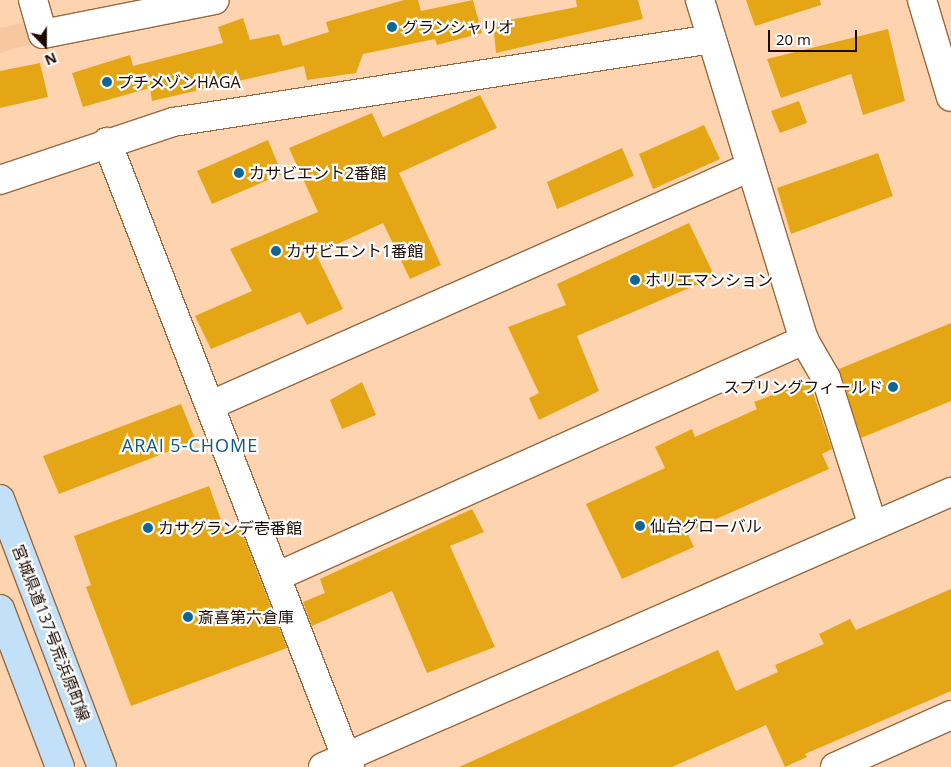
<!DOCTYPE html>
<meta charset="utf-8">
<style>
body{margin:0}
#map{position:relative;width:951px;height:767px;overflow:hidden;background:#fed3b0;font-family:"Open Sans","Noto Sans JP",sans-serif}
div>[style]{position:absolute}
.built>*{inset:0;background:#f7c7a0}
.building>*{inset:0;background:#e4a614}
.roads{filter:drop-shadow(1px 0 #97683e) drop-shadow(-1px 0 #97683e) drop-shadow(0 1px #97683e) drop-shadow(0 -1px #97683e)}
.minor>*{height:28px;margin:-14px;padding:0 14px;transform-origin:14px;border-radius:14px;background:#fff}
.major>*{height:28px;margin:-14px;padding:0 14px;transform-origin:14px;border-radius:14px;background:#c2e1f8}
.dots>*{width:14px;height:14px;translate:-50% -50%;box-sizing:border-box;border:2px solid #fdfdfd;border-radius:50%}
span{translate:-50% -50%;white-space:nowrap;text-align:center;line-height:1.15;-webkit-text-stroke:4.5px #fdfdfd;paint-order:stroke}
.poi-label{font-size:16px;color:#1c0a00}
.left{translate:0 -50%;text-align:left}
.right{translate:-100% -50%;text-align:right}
.street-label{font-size:16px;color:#1c0a00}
.neighbourhood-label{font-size:18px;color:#0c5b87;letter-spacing:1px}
.north{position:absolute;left:20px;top:20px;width:50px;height:50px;-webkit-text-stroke:4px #fdfdfd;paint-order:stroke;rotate:158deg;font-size:14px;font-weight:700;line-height:20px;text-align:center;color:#1c0a00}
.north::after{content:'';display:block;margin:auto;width:18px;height:22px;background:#1c0a00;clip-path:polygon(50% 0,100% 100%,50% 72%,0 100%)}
.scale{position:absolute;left:768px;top:30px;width:89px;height:22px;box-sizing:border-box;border:2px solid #1c0a00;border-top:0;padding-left:6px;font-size:15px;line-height:18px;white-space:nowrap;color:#1c0a00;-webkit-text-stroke:4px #fdfdfd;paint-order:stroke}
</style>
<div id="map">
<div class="built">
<div style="clip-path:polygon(24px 23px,30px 44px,0 53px,0 28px)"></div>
</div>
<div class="building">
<div style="clip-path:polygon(404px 0,418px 0,421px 11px,473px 0,482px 33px,437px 45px,435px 39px,363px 54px,356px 73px,307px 80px,304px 66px,152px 101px,150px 88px,83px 107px,72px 73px,130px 55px,133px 66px,223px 43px,218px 27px,243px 18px,250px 40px,279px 34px,283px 46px,329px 32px,326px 22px)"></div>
<div style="clip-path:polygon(576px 0,638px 0,643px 19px,496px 53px,493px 23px,577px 7px)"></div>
<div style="clip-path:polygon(746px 0,820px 0,821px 5px,755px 26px)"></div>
<div style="clip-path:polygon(888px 29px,905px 101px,863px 115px,851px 74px,781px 98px,767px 59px)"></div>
<div style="clip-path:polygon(40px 63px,48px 97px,0 108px,0 71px)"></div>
<div style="clip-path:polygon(480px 95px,497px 128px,399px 173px,441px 265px,410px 279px,383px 223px,316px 254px,343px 309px,307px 325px,300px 312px,211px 349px,195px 316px,252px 291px,230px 249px,318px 212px,289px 148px,372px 113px,383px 137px)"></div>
<div style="clip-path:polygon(799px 101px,807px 123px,780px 133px,771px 111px)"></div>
<div style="clip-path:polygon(704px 125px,720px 159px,653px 189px,639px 154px)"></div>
<div style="clip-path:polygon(268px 140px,282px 174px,212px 204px,197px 171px)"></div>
<div style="clip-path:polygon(622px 148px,634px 176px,557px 209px,547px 182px)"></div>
<div style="clip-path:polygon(878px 153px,893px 196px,791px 234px,777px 188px)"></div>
<div style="clip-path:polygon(689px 223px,715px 277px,577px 336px,599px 391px,539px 420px,529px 398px,539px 393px,508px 327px,566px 305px,557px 284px)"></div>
<div style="clip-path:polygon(951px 323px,951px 401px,861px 438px,839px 369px)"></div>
<div style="clip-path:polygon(809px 381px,832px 449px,822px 454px,829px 469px,687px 532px,694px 547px,622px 579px,586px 504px,665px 468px,655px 447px,692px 429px,695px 437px,757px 409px,754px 402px)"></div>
<div style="clip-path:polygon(362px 382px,376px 415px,342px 429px,330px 400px)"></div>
<div style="clip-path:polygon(181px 404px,196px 441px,59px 494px,43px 456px)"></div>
<div style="clip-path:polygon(209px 486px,225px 531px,239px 525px,287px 648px,131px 706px,86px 587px,91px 585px,74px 536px)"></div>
<div style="clip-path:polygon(472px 509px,484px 532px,450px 546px,495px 647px,427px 673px,392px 591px,312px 626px,303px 602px,325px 593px,320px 579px)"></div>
<div style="clip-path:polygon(951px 589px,951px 691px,805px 754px,807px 757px,785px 767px,766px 725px,672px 767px,459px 767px,718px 650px,736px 691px,778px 672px,775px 665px,824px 644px,819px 634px,850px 619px,856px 630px)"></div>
</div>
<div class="roads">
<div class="minor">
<div style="left:33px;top:0;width:35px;rotate:74deg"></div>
<div style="left:43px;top:34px;width:175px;rotate:-11.2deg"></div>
<div style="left:700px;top:0;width:356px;rotate:73deg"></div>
<div style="left:804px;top:340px;width:44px;rotate:59.9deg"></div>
<div style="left:826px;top:378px;width:155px;rotate:72.4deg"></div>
<div style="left:922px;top:0;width:101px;rotate:73.4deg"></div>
<div style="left:107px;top:142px;width:671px;rotate:68.75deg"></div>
<div style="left:0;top:180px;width:182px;rotate:-18.5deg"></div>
<div style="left:173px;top:122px;width:545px;rotate:-8.75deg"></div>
<div style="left:211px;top:405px;width:589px;rotate:-23.82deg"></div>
<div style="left:278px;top:576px;width:577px;rotate:-24.16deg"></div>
<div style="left:323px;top:767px;width:686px;rotate:-23.65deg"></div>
<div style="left:835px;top:767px;width:127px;rotate:-24.1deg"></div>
</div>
<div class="major">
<div style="left:0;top:499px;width:287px;rotate:69.2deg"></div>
<div style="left:0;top:609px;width:169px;rotate:69.2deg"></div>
</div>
</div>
<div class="dots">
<div style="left:392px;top:27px;background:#0f6696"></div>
<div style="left:107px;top:82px;background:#0f6696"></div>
<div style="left:239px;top:173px;background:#0f6696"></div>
<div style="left:276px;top:251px;background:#0f6696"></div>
<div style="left:635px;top:280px;background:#0f6696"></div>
<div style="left:893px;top:387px;background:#0f6696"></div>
<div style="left:640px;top:526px;background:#0f6696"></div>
<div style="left:148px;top:528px;background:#0f6696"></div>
<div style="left:188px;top:617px;background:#0f6696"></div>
</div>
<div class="poi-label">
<span class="left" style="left:402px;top:27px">グランシャリオ</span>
<span class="left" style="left:117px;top:82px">プチメゾンHAGA</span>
<span class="left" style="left:249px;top:173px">カサビエント2番館</span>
<span class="left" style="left:286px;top:251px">カサビエント1番館</span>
<span class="left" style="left:645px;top:280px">ホリエマンション</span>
<span class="right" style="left:883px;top:387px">スプリングフィールド</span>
<span class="left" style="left:650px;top:526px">仙台グローバル</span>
<span class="left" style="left:158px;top:528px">カサグランデ壱番館</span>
<span class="left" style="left:198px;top:617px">斎喜第六倉庫</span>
</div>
<div class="street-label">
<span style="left:51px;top:633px;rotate:69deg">宮城県道137号荒浜原町線</span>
</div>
<div class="neighbourhood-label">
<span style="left:190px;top:445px">ARAI 5-CHOME</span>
</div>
<div class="north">N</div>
<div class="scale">20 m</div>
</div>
